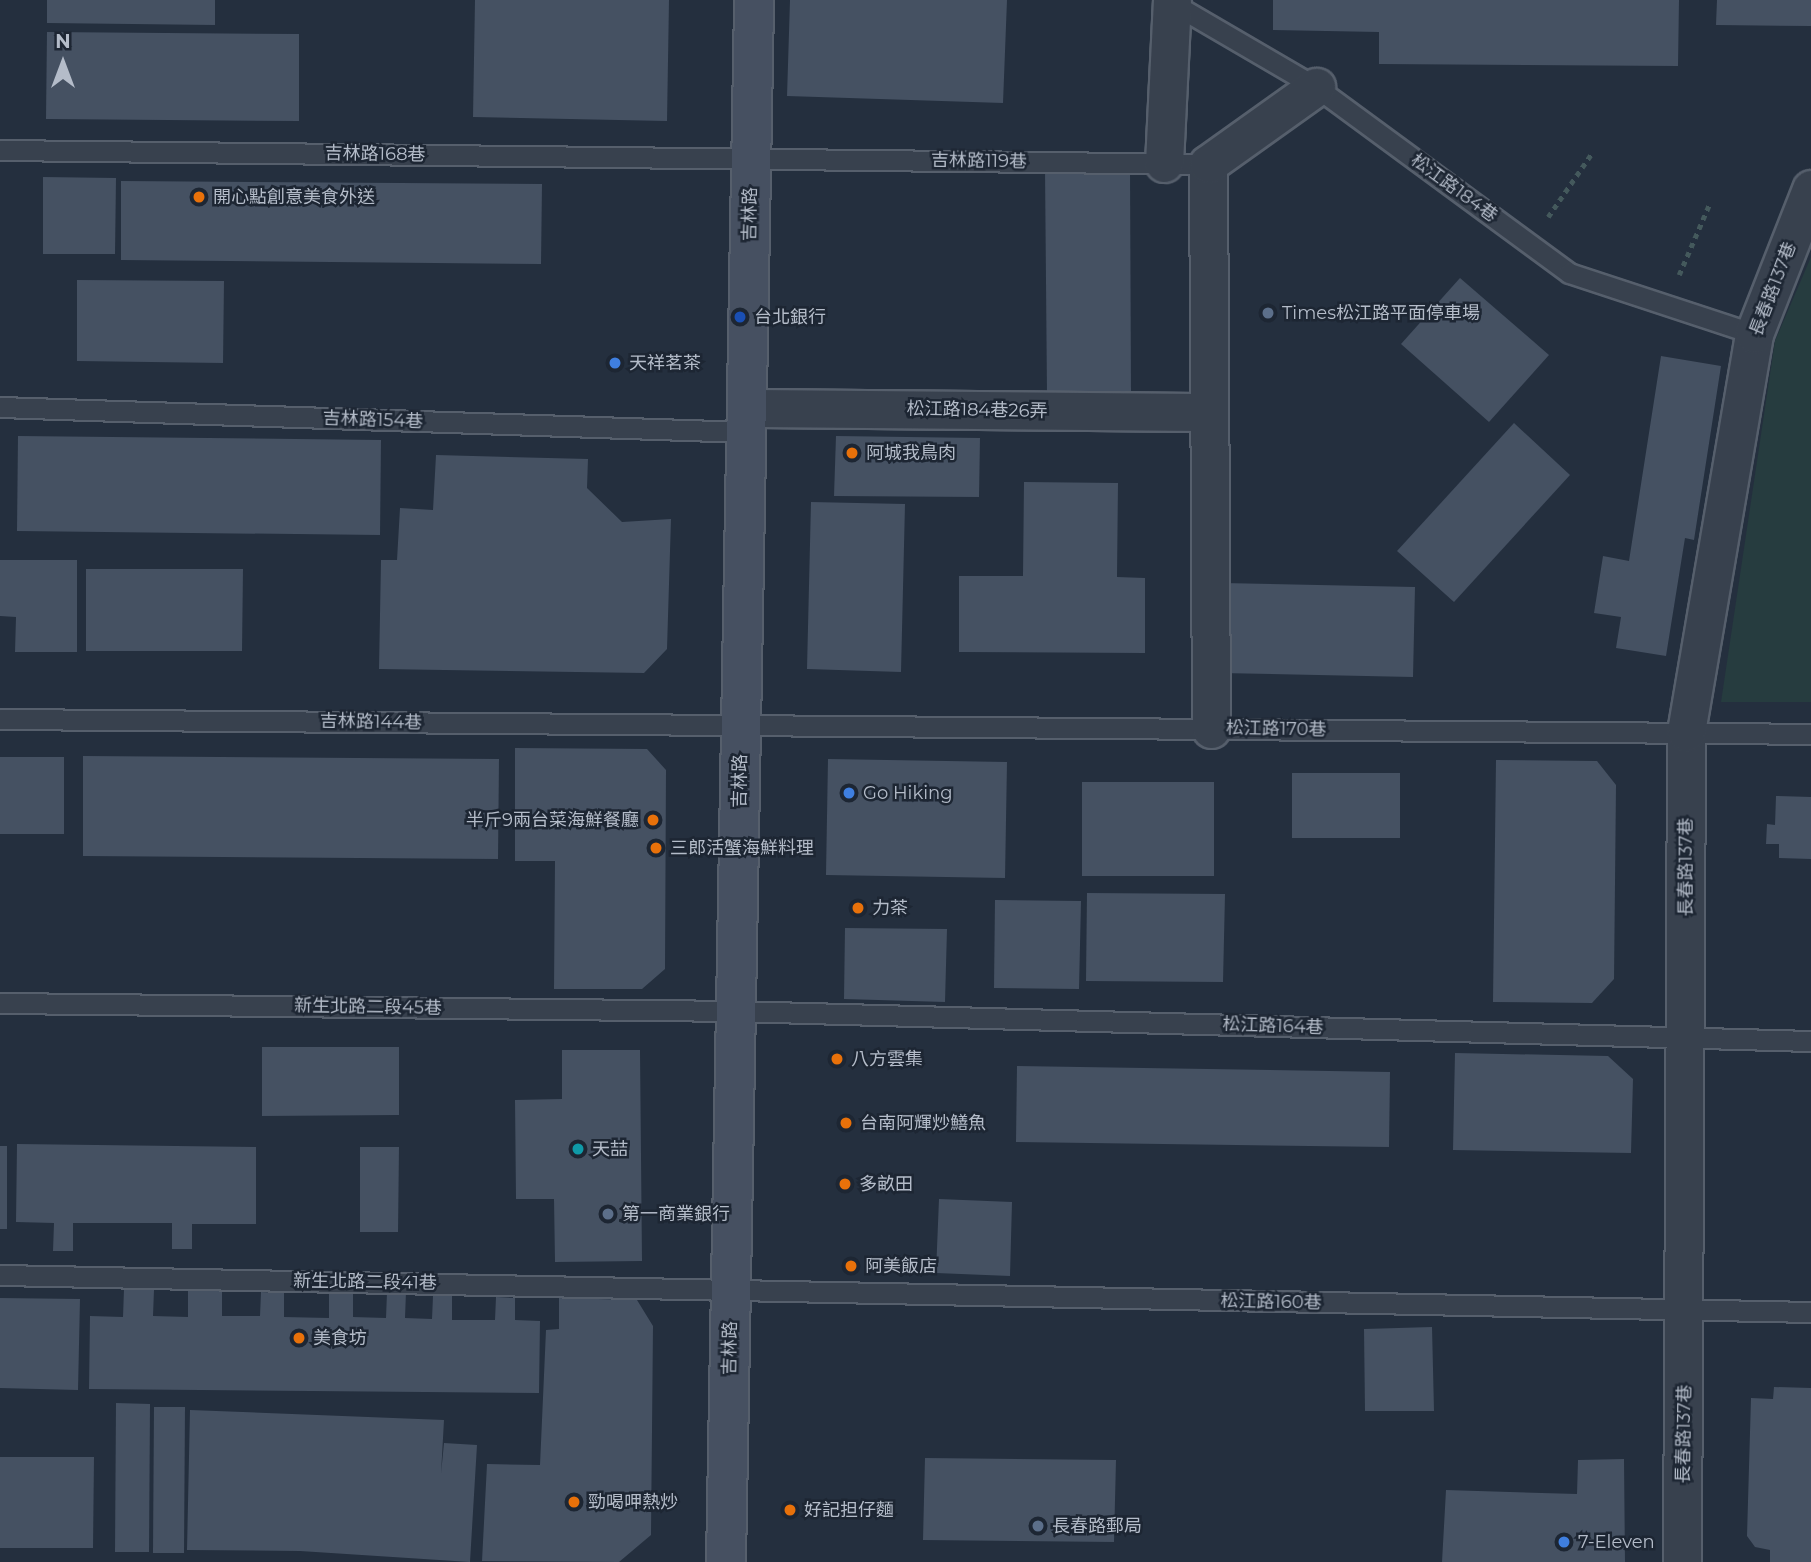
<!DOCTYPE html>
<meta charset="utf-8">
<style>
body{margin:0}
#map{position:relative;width:1811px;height:1562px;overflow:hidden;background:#242f3e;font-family:Montserrat,"Noto Sans TC",sans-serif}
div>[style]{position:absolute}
.green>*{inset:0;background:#263c3f}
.building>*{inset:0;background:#455162}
.path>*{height:4.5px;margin-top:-2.25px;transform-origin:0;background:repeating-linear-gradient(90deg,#44595c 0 5px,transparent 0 10px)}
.roads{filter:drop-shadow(2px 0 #565f6c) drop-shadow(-2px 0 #565f6c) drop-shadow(0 2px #565f6c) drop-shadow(0 -2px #565f6c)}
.lane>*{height:19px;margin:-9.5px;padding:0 9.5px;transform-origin:9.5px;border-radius:9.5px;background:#38414e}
.street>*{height:37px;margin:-18.5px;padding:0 18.5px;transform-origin:18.5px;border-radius:18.5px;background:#38414e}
.secondary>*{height:38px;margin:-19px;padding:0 19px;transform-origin:19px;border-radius:19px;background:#465061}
.dots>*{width:19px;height:19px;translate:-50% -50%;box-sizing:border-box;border:4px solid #1d2633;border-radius:50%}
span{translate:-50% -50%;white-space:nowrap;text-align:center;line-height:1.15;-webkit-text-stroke:5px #1d2633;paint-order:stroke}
.street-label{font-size:18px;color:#b4bcc9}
.poi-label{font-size:18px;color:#b4bcc9}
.left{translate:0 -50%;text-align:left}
.right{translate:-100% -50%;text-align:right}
.north{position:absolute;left:28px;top:28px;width:70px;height:70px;-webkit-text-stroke:5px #1d2633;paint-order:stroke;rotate:0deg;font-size:19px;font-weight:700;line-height:28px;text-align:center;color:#b4bcc9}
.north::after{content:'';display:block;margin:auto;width:24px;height:32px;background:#b4bcc9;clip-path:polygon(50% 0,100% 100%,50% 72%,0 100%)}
</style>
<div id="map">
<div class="green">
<div style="clip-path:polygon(1811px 257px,1811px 702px,1721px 702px,1775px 341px)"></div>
</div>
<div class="building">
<div style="clip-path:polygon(47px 0,215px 0,215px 25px,47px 23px)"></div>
<div style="clip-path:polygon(475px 0,669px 0,667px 121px,473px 117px)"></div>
<div style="clip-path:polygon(790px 0,1007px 0,1003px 103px,787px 96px)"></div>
<div style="clip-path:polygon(1273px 0,1679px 0,1678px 66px,1379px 64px,1379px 32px,1273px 30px)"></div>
<div style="clip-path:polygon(1717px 0,1811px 0,1811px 26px,1716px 25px)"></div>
<div style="clip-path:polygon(47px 32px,299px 34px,299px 121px,46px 119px)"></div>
<div style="clip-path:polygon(1045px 169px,1130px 169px,1131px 392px,1047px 393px)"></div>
<div style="clip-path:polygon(43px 177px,116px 178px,115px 254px,43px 254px)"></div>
<div style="clip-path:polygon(121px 181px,542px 184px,541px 264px,121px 260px)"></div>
<div style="clip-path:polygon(1460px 278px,1549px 355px,1489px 422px,1401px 344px)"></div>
<div style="clip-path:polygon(77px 280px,224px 281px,223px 363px,77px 361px)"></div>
<div style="clip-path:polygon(1661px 356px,1721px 366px,1694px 540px,1685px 538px,1666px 656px,1616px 648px,1621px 617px,1594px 613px,1603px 556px,1629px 561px)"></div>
<div style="clip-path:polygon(1514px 423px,1570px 475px,1454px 602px,1397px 551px)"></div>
<div style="clip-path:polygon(18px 436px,381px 440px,380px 535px,17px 531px)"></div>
<div style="clip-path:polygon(836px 436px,980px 438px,979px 497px,834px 496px)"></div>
<div style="clip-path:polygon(436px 455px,588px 459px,587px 488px,622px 522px,671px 519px,667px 649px,644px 673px,379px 669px,381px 560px,397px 560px,400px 508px,433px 510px)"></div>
<div style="clip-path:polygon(1024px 482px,1118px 483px,1117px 577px,1145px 578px,1145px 653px,959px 652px,959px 576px,1023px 576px)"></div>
<div style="clip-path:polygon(811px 502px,905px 504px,901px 672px,807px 669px)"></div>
<div style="clip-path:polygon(0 560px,77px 560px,77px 652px,15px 652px,16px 617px,0 616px)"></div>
<div style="clip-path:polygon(86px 569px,243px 569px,242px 651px,86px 651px)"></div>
<div style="clip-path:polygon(1222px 583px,1415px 587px,1413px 677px,1220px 673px)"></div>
<div style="clip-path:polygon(515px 748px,647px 749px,666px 770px,665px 969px,642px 989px,554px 989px,555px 861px,515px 861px)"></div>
<div style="clip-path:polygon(83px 756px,499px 759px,498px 859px,83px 856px)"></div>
<div style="clip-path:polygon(0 757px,64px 757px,64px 834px,0 834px)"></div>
<div style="clip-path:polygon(828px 759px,1007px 762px,1005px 878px,826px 875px)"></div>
<div style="clip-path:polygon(1496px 760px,1597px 761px,1616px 785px,1614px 979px,1592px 1003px,1493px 1002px)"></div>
<div style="clip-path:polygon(1292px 773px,1400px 773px,1400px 838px,1292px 838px)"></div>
<div style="clip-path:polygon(1082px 782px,1214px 782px,1214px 876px,1082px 876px)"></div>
<div style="clip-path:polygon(1776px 796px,1811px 797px,1811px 859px,1779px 858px,1779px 844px,1766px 844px,1767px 824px,1775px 825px)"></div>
<div style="clip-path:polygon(1087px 893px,1225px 894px,1223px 982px,1086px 981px)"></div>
<div style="clip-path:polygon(995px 900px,1081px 901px,1079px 989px,994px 988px)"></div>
<div style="clip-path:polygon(845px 928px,947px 929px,945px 1002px,844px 999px)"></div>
<div style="clip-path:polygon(262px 1047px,399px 1047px,399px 1115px,262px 1116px)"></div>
<div style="clip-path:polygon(562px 1050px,640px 1050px,642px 1261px,555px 1262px,554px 1199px,516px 1199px,515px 1100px,562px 1099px)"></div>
<div style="clip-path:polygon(1455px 1053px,1608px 1056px,1633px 1079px,1631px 1153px,1453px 1150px)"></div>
<div style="clip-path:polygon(1017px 1066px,1390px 1072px,1389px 1147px,1016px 1142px)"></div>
<div style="clip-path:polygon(17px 1144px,256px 1147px,256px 1224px,192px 1224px,192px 1249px,172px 1249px,172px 1223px,73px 1223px,73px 1251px,53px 1251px,54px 1223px,16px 1222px)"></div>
<div style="clip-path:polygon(0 1146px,7px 1146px,7px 1229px,0 1229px)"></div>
<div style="clip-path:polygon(360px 1147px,399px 1147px,398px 1232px,360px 1232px)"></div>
<div style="clip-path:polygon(939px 1199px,1012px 1202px,1010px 1276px,936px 1273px)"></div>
<div style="clip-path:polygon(124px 1289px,154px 1290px,153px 1316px,188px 1317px,188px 1290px,222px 1291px,222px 1316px,260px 1316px,261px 1292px,284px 1293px,284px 1317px,329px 1318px,329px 1293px,353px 1293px,353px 1317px,386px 1318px,387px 1292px,406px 1292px,405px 1318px,432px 1319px,433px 1296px,452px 1296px,452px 1320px,495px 1320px,496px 1297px,515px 1298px,515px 1320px,540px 1321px,539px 1393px,89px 1389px,90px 1316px,123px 1317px)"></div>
<div style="clip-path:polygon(0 1298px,80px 1299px,78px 1390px,0 1388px)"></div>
<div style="clip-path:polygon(559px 1298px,637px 1300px,653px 1326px,651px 1535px,619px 1562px,482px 1561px,487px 1464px,540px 1465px,546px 1330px,559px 1329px)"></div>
<div style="clip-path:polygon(1432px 1327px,1434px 1411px,1365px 1411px,1364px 1329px)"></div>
<div style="clip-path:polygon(1774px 1387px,1811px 1388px,1811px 1562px,1770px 1562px,1770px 1550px,1755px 1547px,1747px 1536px,1751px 1398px,1773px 1399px)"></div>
<div style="clip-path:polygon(116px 1403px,150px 1404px,149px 1552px,115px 1552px)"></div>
<div style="clip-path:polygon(154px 1407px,185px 1407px,184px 1553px,153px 1553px)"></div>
<div style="clip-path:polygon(190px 1410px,444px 1420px,441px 1474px,444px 1443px,477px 1445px,470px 1562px,300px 1551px,187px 1550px)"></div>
<div style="clip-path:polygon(0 1457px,94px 1457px,93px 1548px,0 1548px)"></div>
<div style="clip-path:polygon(925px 1458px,1116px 1460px,1114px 1542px,923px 1540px)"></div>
<div style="clip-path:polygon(1624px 1459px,1625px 1562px,1442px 1562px,1446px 1490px,1577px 1494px,1578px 1460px)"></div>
</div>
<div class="path">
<div style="left:1548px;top:217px;width:78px;rotate:-55.5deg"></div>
<div style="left:1679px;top:275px;width:76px;rotate:-66.8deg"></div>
</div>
<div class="roads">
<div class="lane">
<div style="left:1167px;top:0;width:173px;rotate:30.3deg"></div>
<div style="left:1316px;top:87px;width:314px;rotate:36.3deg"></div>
<div style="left:1569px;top:273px;width:195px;rotate:18.2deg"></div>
<div style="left:0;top:150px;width:1208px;rotate:0.66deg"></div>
<div style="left:0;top:407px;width:746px;rotate:1.92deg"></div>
<div style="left:0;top:719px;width:1811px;rotate:0.47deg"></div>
<div style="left:0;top:1003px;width:736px;rotate:0.62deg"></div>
<div style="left:736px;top:1011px;width:1075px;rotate:1.6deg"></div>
<div style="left:0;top:1275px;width:1811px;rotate:1.17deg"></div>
</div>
<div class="street">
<div style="left:1164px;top:163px;width:163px;rotate:-87.2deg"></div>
<div style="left:747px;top:408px;width:461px;rotate:0.5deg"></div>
<div style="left:1211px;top:729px;width:565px;rotate:-90.3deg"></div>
<div style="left:1208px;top:164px;width:133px;rotate:-35.5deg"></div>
<div style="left:1682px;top:1562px;width:830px;rotate:-89.72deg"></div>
<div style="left:1686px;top:732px;width:404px;rotate:-80.3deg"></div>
<div style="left:1754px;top:334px;width:156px;rotate:-68.5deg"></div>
</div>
<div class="secondary">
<div style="left:726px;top:1562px;width:1562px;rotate:-88.97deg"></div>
</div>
</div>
<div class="dots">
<div style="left:199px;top:197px;background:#e8710a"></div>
<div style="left:1268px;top:313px;background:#5c6f8a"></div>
<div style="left:740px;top:317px;background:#1a4fb4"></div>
<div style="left:615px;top:363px;background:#3f7fe0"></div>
<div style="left:852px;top:453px;background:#e8710a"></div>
<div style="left:849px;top:793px;background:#3f7fe0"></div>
<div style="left:653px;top:820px;background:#e8710a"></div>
<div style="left:656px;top:848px;background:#e8710a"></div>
<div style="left:858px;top:908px;background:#e8710a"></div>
<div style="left:837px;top:1059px;background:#e8710a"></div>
<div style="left:846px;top:1123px;background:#e8710a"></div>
<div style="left:578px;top:1149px;background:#0f9aa8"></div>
<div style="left:845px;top:1184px;background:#e8710a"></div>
<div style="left:608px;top:1214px;background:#5c6f8a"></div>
<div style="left:851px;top:1266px;background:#e8710a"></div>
<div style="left:299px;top:1338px;background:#e8710a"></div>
<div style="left:574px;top:1502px;background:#e8710a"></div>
<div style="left:790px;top:1510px;background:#e8710a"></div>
<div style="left:1038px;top:1526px;background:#5c6f8a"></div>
<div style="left:1564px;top:1542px;background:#3f7fe0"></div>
</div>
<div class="street-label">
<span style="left:375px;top:154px;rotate:1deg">吉林路168巷</span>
<span style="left:979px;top:161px;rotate:1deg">吉林路119巷</span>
<span style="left:1454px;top:188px;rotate:36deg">松江路184巷</span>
<span style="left:750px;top:214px;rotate:-89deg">吉林路</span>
<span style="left:1773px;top:289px;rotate:-69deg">長春路137巷</span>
<span style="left:977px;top:410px;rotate:1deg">松江路184巷26弄</span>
<span style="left:373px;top:420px;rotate:2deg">吉林路154巷</span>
<span style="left:371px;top:722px;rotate:1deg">吉林路144巷</span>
<span style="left:1276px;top:729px;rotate:1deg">松江路170巷</span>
<span style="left:740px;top:781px;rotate:-89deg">吉林路</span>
<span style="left:1686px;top:867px;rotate:-90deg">長春路137巷</span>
<span style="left:368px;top:1007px;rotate:1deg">新生北路二段45巷</span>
<span style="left:1273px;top:1026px;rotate:2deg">松江路164巷</span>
<span style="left:365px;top:1282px;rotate:1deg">新生北路二段41巷</span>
<span style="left:1271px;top:1302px;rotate:1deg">松江路160巷</span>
<span style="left:730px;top:1348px;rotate:-89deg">吉林路</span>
<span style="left:1684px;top:1434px;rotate:-89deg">長春路137巷</span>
</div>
<div class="poi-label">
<span class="left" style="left:213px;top:197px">開心點創意美食外送</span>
<span class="left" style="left:1282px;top:313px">Times松江路平面停車場</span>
<span class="left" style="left:754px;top:317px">台北銀行</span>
<span class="left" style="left:629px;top:363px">天祥茗茶</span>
<span class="left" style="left:866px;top:453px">阿城我鳥肉</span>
<span class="left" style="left:863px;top:793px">Go Hiking</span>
<span class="right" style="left:639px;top:820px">半斤9兩台菜海鮮餐廳</span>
<span class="left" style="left:670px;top:848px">三郎活蟹海鮮料理</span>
<span class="left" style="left:872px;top:908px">力茶</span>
<span class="left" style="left:851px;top:1059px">八方雲集</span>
<span class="left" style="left:860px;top:1123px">台南阿輝炒鱔魚</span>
<span class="left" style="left:592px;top:1149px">天喆</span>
<span class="left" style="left:859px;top:1184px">多畝田</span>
<span class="left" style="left:622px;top:1214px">第一商業銀行</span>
<span class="left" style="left:865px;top:1266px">阿美飯店</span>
<span class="left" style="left:313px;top:1338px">美食坊</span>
<span class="left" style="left:588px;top:1502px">勁喝呷熱炒</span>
<span class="left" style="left:804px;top:1510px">好記担仔麵</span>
<span class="left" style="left:1052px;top:1526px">長春路郵局</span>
<span class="left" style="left:1578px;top:1542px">7-Eleven</span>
</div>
<div class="north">N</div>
</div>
